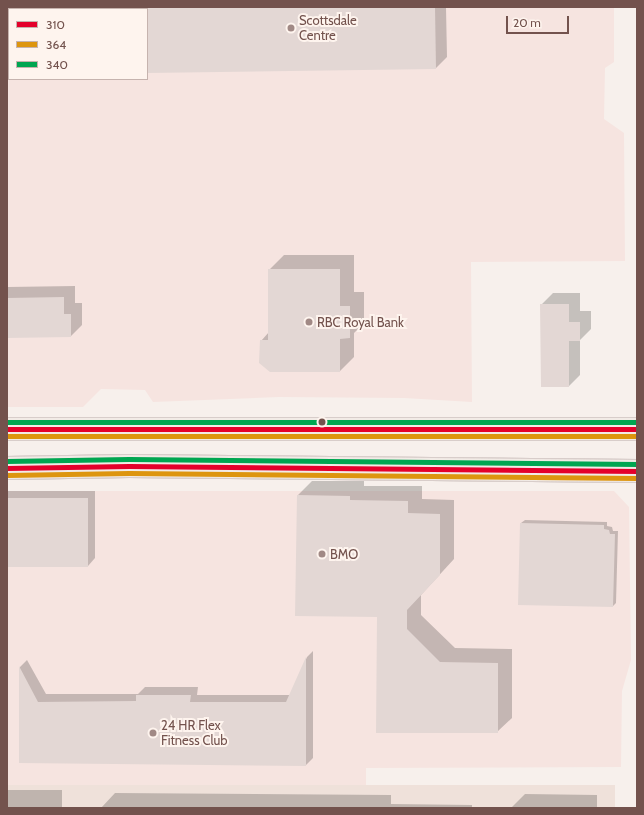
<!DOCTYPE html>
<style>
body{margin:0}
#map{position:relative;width:644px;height:815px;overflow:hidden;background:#f7f0ec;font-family:Cabin,sans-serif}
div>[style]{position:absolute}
.residential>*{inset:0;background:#efe1da}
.commercial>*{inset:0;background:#f6e4e0}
.shadow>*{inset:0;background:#0003}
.building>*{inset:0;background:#e3d7d4}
.roads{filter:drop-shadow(1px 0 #d8cdca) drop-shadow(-1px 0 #d8cdca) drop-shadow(0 1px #d8cdca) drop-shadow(0 -1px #d8cdca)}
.major>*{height:22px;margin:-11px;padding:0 11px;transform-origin:11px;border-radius:11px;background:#f2ebe6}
.bus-1>*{height:5px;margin:-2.5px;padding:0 2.5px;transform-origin:2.5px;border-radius:2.5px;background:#e4002b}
.bus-2>*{height:5px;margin:-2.5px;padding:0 2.5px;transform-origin:2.5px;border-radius:2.5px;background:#dd950f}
.bus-3>*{height:5px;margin:-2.5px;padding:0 2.5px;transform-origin:2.5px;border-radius:2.5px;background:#00a651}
.dots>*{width:11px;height:11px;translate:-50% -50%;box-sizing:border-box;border:2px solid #fef4ee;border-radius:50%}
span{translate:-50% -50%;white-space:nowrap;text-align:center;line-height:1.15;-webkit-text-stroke:4px #fef4ee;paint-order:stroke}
.poi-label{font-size:13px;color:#73524d}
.left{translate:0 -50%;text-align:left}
.frame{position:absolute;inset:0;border:8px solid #73524d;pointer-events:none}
.legend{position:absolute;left:8px;top:8px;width:140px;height:72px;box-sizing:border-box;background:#fef4ee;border:1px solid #c6b3ae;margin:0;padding:5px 7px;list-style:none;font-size:12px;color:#73524d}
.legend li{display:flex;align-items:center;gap:8px;height:20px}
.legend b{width:20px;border:1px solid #c6b3ae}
.scale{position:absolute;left:506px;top:16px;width:63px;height:18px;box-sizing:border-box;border:2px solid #73524d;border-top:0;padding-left:5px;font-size:12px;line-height:14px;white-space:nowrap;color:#73524d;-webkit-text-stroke:3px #fef4ee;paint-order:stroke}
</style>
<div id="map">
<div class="residential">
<div style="clip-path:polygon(7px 785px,615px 785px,615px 808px,7px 808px)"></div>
</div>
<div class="commercial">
<div style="clip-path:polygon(evenodd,7px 7px,614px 7px,614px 62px,605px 68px,604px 119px,624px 133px,625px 261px,471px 262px,472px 402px,404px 398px,279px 397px,153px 402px,145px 390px,101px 389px,83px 407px,7px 407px,7px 7px,9px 9px,147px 9px,147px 79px,9px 79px,9px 9px)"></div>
<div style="clip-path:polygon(7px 491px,614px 491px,629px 507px,631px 660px,622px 691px,621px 767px,366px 768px,366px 785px,7px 785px)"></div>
</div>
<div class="shadow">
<div style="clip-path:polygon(7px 7px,446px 7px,447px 57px,436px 68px,147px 72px,147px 9px,9px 9px,9px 54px,7px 56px)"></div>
<div style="clip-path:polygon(284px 255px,354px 255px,354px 292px,364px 292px,364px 323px,354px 333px,354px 357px,340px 371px,261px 341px,269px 332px,269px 270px)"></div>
<div style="clip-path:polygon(75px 286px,75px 303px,82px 303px,82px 325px,71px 336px,7px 337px,7px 287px)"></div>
<div style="clip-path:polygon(553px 293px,580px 293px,580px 311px,591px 311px,591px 329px,580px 340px,580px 375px,569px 386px,541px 305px)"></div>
<div style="clip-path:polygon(312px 481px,364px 481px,364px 486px,422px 486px,422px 499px,454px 500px,454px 559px,421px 595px,421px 615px,455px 648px,512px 649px,512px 718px,497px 732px,378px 616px,298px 495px)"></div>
<div style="clip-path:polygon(7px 491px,95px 491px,95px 558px,88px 566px,7px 566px)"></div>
<div style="clip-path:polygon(525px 520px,607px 522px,607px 526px,612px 527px,613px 531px,618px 531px,616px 603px,613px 606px,521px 523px)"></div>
<div style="clip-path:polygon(313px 651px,313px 758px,306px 765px,20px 762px,20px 667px,27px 660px,46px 694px,138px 694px,145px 687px,198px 687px,197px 695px,291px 695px,307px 657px)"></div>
<div style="clip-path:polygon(7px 790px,62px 790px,62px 808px,7px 808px)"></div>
<div style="clip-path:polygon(115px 793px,391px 795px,391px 804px,472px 805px,472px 808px,101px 808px)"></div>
<div style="clip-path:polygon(525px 794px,597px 795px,597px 808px,511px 808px)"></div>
</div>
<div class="building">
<div style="clip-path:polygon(147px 7px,435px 7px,436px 69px,147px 73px)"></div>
<div style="clip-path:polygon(268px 269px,340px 269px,340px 306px,350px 306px,350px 338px,340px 339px,340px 372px,270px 372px,259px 363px,260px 340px,268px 340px)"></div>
<div style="clip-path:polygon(64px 297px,64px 314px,71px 314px,71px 337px,7px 338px,7px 298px)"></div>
<div style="clip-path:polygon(540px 304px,569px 304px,569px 322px,580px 322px,580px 341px,569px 341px,569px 387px,541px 387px)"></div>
<div style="clip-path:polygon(297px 495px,350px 496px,350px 500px,408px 501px,408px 513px,440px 514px,440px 575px,407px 610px,407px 629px,440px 662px,498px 663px,498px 733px,376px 733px,377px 617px,295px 616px)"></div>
<div style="clip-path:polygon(7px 498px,88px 498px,88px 567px,7px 567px)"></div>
<div style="clip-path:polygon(520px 523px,604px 525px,604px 529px,609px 530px,610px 534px,615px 534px,613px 607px,518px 605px)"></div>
<div style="clip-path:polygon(306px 657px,306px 766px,19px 763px,19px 666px,38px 702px,136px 701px,136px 695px,191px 695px,190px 702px,286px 702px)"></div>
</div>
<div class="roads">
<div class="major">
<div style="left:7px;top:429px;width:630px"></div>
<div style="left:7px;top:468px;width:122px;rotate:-0.9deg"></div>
<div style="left:129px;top:466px;width:508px;rotate:0.56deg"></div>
</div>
</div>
<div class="bus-1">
<div style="left:7px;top:429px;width:630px"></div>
<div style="left:7px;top:468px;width:122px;rotate:-0.9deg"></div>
<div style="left:129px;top:466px;width:508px;rotate:0.56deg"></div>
</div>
<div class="bus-2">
<div style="left:7px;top:436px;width:630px"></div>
<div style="left:7px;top:475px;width:122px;rotate:-0.9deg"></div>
<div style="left:129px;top:473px;width:508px;rotate:0.56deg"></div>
</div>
<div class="bus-3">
<div style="left:7px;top:422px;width:630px"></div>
<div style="left:7px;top:461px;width:122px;rotate:-0.9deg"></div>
<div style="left:129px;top:459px;width:508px;rotate:0.56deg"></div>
</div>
<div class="dots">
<div style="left:291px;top:28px;background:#a18985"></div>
<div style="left:309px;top:322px;background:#a18985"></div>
<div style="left:322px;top:422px;background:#73524d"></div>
<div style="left:322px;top:554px;background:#a18985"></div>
<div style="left:153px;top:733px;background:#a18985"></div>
</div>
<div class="poi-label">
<span class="left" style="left:299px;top:28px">Scottsdale<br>Centre</span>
<span class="left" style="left:317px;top:322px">RBC Royal Bank</span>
<span class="left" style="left:330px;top:554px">BMO</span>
<span class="left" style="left:161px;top:733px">24 HR Flex<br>Fitness Club</span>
</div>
<div class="frame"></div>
<ul class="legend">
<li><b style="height:5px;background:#e4002b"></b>310</li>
<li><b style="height:5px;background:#dd950f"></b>364</li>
<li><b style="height:5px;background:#00a651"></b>340</li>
</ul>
<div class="scale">20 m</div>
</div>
